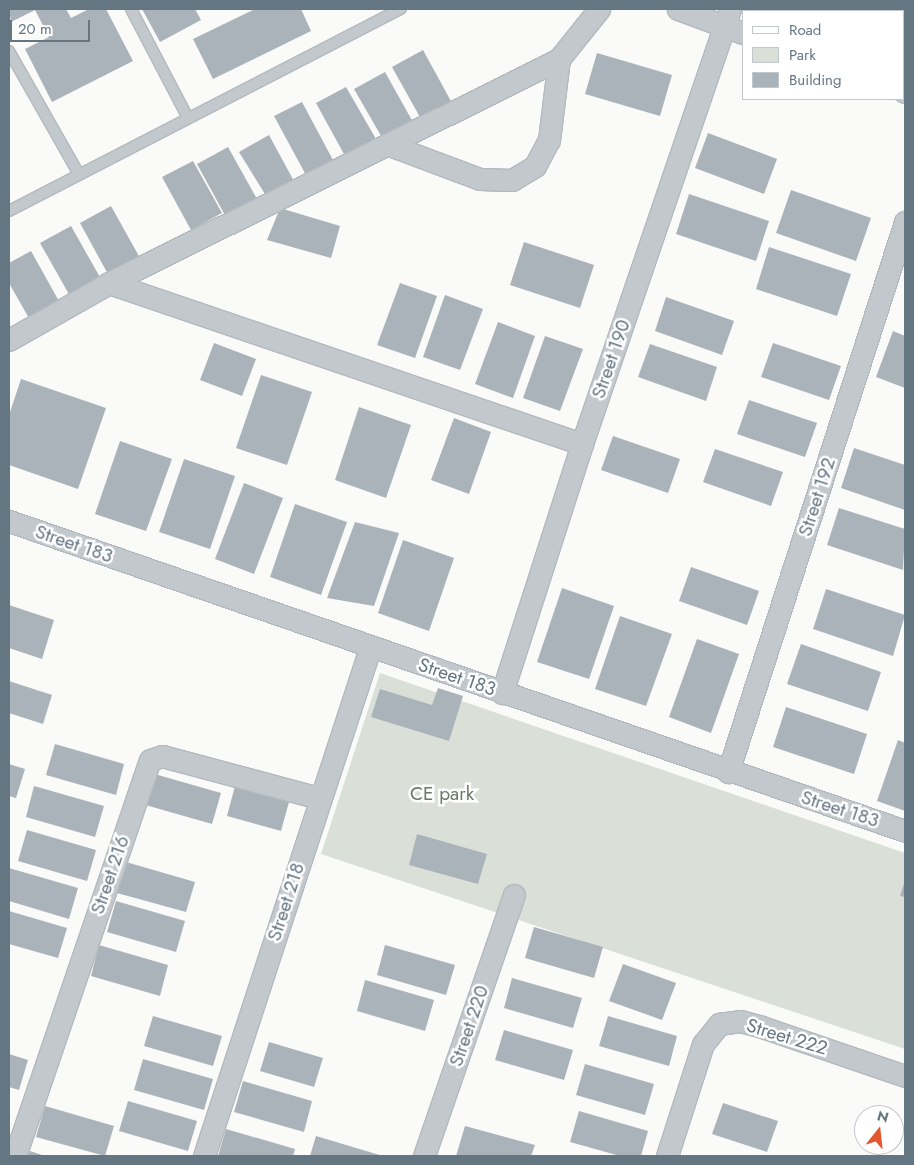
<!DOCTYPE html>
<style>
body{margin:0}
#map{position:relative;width:914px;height:1165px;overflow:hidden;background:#fafaf8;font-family:Jost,sans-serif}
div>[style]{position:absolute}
.green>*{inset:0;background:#dadfd7}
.building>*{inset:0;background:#aab3b9}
.roads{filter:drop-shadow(1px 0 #b3babf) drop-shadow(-1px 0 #b3babf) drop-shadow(0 1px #b3babf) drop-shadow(0 -1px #b3babf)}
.lane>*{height:10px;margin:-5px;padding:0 5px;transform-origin:5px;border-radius:5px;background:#c3c8cc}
.street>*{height:21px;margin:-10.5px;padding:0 10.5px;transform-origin:10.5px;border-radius:10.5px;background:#c3c8cc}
.secondary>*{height:28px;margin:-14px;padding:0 14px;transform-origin:14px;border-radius:14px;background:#fff}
span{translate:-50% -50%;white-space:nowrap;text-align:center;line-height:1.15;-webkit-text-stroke:5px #fff;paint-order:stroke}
.street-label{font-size:19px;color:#657683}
.park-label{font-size:19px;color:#687a64}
.frame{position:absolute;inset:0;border:10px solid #657683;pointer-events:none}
.legend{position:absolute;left:742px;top:10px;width:162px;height:90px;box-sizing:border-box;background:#fff;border:1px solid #c1c8cd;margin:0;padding:6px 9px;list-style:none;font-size:15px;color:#657683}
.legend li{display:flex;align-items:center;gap:10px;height:25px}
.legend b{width:25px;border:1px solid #c1c8cd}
.north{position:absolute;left:854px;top:1105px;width:50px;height:50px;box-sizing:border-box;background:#fff;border:1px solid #c1c8cd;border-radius:50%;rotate:16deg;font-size:14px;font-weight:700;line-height:20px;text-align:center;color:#657683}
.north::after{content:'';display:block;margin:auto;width:18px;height:22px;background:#e4572e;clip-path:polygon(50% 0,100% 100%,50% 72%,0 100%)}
.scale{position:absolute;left:10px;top:20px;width:80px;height:22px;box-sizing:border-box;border:2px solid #657683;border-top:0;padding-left:6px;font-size:15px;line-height:18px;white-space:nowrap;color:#657683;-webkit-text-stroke:4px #fff;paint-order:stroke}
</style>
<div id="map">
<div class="green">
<div style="clip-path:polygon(380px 673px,905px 853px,905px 1049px,321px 854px)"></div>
</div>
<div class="building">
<div style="clip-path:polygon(9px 9px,66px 9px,71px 18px,89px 9px,106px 9px,133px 61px,52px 102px,25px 49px,49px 37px,35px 10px,11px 22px)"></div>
<div style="clip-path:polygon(142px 9px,195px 9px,201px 20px,160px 42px)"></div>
<div style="clip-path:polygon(255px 9px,301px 9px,311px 31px,213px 79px,193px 39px)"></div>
<div style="clip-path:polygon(423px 50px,452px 103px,421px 119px,392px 67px)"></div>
<div style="clip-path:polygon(597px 53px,672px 75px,660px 116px,585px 94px)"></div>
<div style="clip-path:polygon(385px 72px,414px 124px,384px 141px,354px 89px)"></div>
<div style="clip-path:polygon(346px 87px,376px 139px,345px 156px,316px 103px)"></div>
<div style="clip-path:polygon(302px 102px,334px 162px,307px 177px,274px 116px)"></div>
<div style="clip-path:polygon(708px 133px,777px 159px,764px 194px,695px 168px)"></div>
<div style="clip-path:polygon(269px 135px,295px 183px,268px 199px,239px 152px)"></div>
<div style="clip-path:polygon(228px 147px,257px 199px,226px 217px,197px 164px)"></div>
<div style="clip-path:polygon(193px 161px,222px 213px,191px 230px,162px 177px)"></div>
<div style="clip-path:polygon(791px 190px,871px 218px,856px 261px,776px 233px)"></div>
<div style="clip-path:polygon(689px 194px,769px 221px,756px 261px,676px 234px)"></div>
<div style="clip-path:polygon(111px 206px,140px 258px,109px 276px,80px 223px)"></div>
<div style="clip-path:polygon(280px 208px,340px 226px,331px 258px,267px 240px)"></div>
<div style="clip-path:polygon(71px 226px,101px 279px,70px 296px,40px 243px)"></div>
<div style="clip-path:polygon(524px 242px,594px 265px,580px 308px,510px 285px)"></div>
<div style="clip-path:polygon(769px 247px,851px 274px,837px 316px,756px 289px)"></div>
<div style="clip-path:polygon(31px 251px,60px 303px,30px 320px,9px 283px,9px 263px)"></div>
<div style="clip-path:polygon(400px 283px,437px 296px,415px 358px,377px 345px)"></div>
<div style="clip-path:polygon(445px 295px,483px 309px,460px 370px,423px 357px)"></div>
<div style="clip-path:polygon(666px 297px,734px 321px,722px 355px,655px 331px)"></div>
<div style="clip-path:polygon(498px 322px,535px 336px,513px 398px,475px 384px)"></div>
<div style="clip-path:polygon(893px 331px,905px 336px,905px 388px,876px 377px)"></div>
<div style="clip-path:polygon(545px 336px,583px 349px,560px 411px,523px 398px)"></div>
<div style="clip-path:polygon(214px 343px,256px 359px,242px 396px,200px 380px)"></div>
<div style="clip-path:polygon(773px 343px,841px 366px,829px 400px,761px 377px)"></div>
<div style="clip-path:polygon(650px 344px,717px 367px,706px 401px,638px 377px)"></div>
<div style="clip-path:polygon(261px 375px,312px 392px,287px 465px,236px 448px)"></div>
<div style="clip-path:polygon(21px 379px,106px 408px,78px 489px,9px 465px,9px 415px)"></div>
<div style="clip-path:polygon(749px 400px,817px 423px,805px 457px,737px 434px)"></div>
<div style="clip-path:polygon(359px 407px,411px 425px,386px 498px,335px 480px)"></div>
<div style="clip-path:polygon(454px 418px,491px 432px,469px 494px,431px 480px)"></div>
<div style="clip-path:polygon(613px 436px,680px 459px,668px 493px,601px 470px)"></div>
<div style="clip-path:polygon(120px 441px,172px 459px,146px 531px,95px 514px)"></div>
<div style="clip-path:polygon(854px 448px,905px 465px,905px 510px,841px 488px)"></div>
<div style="clip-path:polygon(715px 449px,783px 472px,771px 506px,703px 482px)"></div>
<div style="clip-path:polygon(184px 459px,235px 476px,210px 549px,159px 532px)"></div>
<div style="clip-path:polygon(244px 483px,283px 498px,254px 574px,215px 559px)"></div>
<div style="clip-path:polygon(295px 504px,347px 522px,321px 595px,270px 577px)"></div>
<div style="clip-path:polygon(839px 508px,905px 529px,903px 570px,827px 545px)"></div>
<div style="clip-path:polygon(355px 522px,399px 533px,374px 606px,327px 598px)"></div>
<div style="clip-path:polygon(403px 540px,454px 558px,429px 631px,378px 613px)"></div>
<div style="clip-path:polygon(691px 567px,759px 591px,747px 625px,679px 601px)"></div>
<div style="clip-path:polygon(562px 588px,614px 606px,589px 679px,537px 662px)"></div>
<div style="clip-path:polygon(826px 589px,905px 615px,893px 656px,813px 629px)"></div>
<div style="clip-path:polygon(9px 605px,54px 620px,42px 659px,9px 648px)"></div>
<div style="clip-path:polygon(620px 616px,672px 634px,646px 706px,595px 689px)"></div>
<div style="clip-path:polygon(697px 639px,739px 654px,711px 733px,669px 717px)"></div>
<div style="clip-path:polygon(801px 644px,881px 672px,868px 711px,787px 684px)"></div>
<div style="clip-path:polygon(9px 681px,52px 695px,43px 724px,9px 713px)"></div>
<div style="clip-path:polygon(438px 688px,463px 696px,449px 741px,371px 717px,380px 689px,432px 705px)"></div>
<div style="clip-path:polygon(786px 707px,867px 734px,854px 774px,773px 747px)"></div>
<div style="clip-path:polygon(898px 740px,905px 743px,905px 811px,877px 801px)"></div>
<div style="clip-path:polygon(55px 744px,124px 764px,116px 795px,46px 775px)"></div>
<div style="clip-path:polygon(9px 764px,25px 769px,16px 798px,9px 796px)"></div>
<div style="clip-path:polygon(151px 773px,221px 793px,212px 824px,142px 804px)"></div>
<div style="clip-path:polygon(34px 786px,104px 806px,95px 837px,26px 817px)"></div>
<div style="clip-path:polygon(235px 786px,289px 802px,281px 831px,227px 816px)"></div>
<div style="clip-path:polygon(27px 830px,96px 850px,87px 881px,18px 861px)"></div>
<div style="clip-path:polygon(417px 834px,487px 854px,478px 884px,409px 865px)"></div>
<div style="clip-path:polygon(126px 862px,195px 882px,186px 912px,117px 893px)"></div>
<div style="clip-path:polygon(9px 868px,78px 888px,69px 919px,9px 901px)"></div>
<div style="clip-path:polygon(905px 880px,905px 897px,900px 896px)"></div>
<div style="clip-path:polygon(116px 901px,185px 921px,176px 952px,107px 932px)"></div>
<div style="clip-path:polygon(9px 911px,67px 928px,58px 958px,9px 944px)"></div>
<div style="clip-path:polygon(534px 927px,603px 947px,594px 978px,525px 958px)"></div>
<div style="clip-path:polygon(99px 945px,168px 965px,160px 996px,91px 976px)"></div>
<div style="clip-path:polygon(385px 945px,455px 965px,446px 995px,377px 975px)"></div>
<div style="clip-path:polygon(623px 964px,676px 983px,662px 1020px,609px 1001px)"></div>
<div style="clip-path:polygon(512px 978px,582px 998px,573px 1028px,504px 1008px)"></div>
<div style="clip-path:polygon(365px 980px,434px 1000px,425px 1031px,357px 1011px)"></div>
<div style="clip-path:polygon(153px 1016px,222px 1036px,213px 1066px,144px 1046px)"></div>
<div style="clip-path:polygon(608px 1016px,677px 1036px,669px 1066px,599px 1046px)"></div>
<div style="clip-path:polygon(504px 1030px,573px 1050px,564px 1080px,495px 1060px)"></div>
<div style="clip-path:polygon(269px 1042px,323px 1058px,314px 1087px,260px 1071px)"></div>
<div style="clip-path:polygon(9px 1054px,28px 1060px,19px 1090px,9px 1087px)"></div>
<div style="clip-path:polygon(143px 1059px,213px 1079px,204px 1110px,134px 1090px)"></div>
<div style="clip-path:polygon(585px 1064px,654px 1084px,645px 1115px,576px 1095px)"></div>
<div style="clip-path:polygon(243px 1081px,312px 1101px,304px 1132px,234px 1112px)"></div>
<div style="clip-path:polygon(128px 1101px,197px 1121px,188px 1151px,119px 1131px)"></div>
<div style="clip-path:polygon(723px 1103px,778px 1121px,767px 1152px,712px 1134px)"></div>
<div style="clip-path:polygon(45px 1106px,114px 1126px,105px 1156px,36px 1137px)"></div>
<div style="clip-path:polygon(579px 1111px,648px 1131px,641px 1156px,620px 1156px,570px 1142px)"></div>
<div style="clip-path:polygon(465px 1126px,535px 1145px,531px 1156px,456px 1156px)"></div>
<div style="clip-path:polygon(226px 1129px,295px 1149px,293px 1156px,218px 1156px)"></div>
<div style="clip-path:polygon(316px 1136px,383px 1156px,310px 1156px)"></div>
<div style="clip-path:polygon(30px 1151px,45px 1156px,28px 1156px)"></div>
</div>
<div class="roads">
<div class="lane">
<div style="left:131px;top:9px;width:123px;rotate:62.4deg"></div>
<div style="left:9px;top:51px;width:142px;rotate:60.4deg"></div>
<div style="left:9px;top:211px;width:441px;rotate:-27.3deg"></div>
</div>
<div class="street">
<div style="left:678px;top:9px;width:69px;rotate:20.3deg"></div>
<div style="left:903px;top:91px;width:2px;rotate:27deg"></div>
<div style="left:389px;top:145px;width:97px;rotate:20.5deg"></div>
<div style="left:480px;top:179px;width:32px;rotate:2deg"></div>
<div style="left:512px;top:180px;width:27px;rotate:-31deg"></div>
<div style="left:535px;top:166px;width:30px;rotate:-62deg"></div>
<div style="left:549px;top:140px;width:82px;rotate:-83deg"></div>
<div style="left:109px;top:283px;width:500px;rotate:18.8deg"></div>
<div style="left:9px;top:340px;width:115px;rotate:-29.7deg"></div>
<div style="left:109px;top:283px;width:503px;rotate:-26.46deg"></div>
<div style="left:559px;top:59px;width:64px;rotate:-51.3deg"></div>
<div style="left:9px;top:521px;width:948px;rotate:19.08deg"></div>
<div style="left:502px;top:693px;width:262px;rotate:-72.2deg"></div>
<div style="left:582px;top:444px;width:459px;rotate:-71.2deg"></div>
<div style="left:728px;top:772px;width:578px;rotate:-72.16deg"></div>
<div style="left:15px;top:1156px;width:418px;rotate:-71.2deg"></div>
<div style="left:150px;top:760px;width:13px;rotate:-18deg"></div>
<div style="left:162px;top:756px;width:163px;rotate:15deg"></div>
<div style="left:204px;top:1156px;width:534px;rotate:-71.9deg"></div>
<div style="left:424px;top:1156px;width:276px;rotate:-71deg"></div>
<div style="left:667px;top:1156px;width:118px;rotate:-72.2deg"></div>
<div style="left:703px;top:1044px;width:26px;rotate:-51deg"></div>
<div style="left:719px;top:1024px;width:21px;rotate:-8deg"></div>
<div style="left:740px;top:1021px;width:23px;rotate:15deg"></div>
<div style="left:762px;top:1027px;width:151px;rotate:18.9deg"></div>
</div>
<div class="secondary">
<div style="left:863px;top:9px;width:7px;rotate:16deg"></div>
<div style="left:903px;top:23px;width:2px;rotate:27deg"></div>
</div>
</div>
<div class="street-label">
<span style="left:611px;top:359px;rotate:-71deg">Street 190</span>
<span style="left:817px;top:497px;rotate:-72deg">Street 192</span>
<span style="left:74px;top:544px;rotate:19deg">Street 183</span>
<span style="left:457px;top:677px;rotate:19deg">Street 183</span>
<span style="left:840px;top:809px;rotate:18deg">Street 183</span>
<span style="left:110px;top:875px;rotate:-71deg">Street 216</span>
<span style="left:286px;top:902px;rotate:-72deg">Street 218</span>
<span style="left:469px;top:1026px;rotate:-71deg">Street 220</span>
<span style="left:787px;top:1037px;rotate:17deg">Street 222</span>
</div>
<div class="park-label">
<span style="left:442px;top:794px">CE park</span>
</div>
<div class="frame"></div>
<ul class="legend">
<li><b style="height:6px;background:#fff"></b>Road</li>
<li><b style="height:14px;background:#dadfd7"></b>Park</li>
<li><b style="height:14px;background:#aab3b9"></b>Building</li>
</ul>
<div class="north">N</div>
<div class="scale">20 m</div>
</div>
